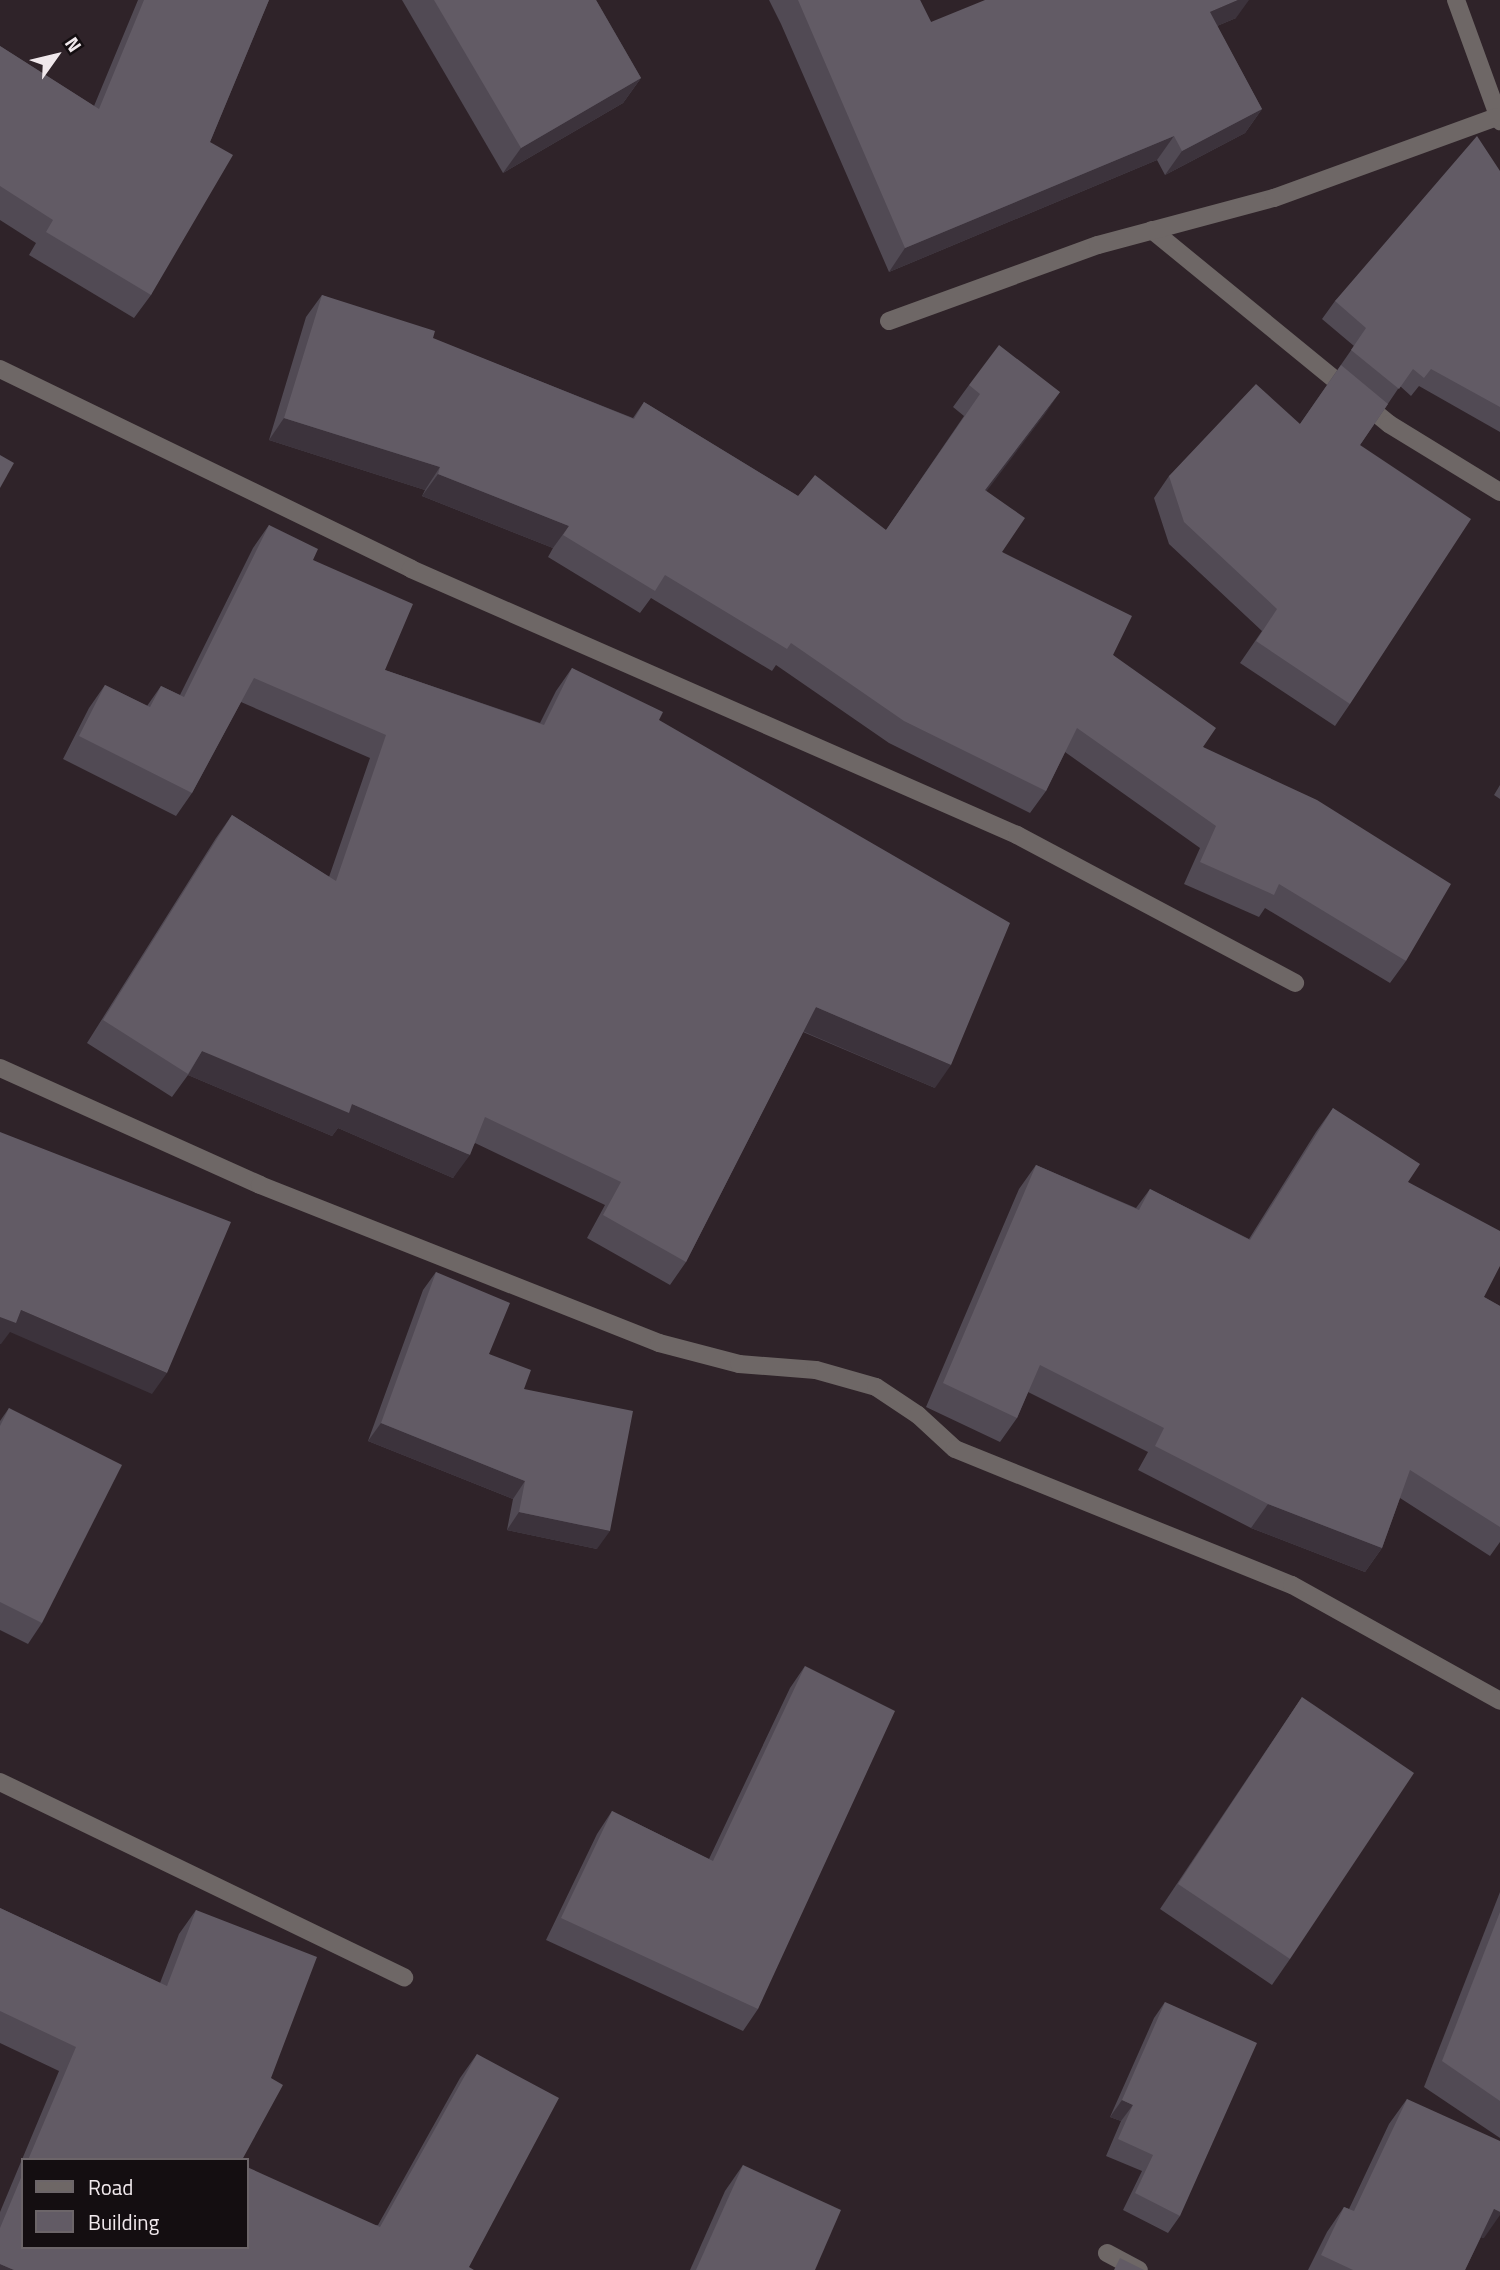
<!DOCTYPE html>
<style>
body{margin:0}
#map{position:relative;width:1500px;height:2270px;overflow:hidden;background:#2f2329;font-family:"Titillium Web",sans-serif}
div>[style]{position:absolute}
.minor>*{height:18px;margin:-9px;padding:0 9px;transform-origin:9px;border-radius:9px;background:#6e6766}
.wall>*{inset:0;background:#514a54}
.shaded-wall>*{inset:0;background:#3c333c}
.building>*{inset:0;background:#625b65}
span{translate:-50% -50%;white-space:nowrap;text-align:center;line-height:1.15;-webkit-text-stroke:5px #140e11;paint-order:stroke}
.legend{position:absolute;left:21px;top:2158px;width:228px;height:91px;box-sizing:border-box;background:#140e11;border:2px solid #6c6569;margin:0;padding:9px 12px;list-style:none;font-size:21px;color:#f0e8ec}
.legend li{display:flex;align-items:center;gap:14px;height:35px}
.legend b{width:35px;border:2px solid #6c6569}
.north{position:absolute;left:21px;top:21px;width:70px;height:70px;-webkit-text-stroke:5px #140e11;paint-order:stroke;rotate:56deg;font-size:19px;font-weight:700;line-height:28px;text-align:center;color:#f0e8ec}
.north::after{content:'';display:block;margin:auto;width:24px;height:32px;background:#f0e8ec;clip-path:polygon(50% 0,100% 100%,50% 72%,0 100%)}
</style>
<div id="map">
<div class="minor">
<div style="left:1456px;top:0;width:129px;rotate:70deg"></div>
<div style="left:1152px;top:230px;width:306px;rotate:39.3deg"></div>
<div style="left:1389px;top:424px;width:130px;rotate:31.5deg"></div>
<div style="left:889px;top:321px;width:222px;rotate:-20deg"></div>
<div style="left:1098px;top:245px;width:182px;rotate:-15deg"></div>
<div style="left:1274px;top:198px;width:237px;rotate:-20deg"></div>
<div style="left:0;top:369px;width:457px;rotate:25.9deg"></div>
<div style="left:411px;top:569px;width:662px;rotate:23.7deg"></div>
<div style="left:1017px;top:835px;width:315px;rotate:28deg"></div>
<div style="left:0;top:1068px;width:285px;rotate:24.2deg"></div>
<div style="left:260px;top:1185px;width:429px;rotate:21.6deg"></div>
<div style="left:659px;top:1343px;width:83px;rotate:14.7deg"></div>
<div style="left:739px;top:1364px;width:77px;rotate:4.5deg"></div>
<div style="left:816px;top:1370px;width:62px;rotate:15.8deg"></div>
<div style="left:876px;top:1387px;width:50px;rotate:33.7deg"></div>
<div style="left:918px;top:1415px;width:50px;rotate:42.6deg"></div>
<div style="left:955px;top:1449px;width:363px;rotate:22deg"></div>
<div style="left:1292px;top:1585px;width:238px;rotate:29.1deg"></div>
<div style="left:0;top:1782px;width:449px;rotate:25.8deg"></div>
<div style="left:1107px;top:2253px;width:36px;rotate:28deg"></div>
</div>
<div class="wall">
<div style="clip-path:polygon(138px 0,269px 0,210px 142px,151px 295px,134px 318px,29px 255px,36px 243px,0 220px,0 46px,94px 106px)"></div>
<div style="clip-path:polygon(402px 0,596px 0,641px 78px,623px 103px,503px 173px)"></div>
<div style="clip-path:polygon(769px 0,920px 0,931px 22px,1236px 18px,1217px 26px,1262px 109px,1245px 133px,1165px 175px,1157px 160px,889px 272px,781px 24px)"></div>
<div style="clip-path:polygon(1500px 171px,1500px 432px,1419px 386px,1411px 396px,1400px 386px,1360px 445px,1350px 704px,1335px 726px,1240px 663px,1262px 631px,1169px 544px,1154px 498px,1169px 476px,1300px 424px,1354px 346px,1322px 319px,1335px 301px)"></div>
<div style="clip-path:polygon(322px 295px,633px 418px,644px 402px,798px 496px,886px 530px,964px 416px,953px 407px,969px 385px,1060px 392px,986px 491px,1002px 552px,1113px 655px,1203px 747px,1406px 961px,1390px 983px,1265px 908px,1259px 917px,1184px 884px,1200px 848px,1065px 752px,1046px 791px,1030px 813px,889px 743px,776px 665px,772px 671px,651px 598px,640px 613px,548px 557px,553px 548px,422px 496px,425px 490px,269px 440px,306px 317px)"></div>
<div style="clip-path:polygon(269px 525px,313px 560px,385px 670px,540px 723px,556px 691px,572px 668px,659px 720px,935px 1088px,803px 1032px,686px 1262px,670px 1285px,587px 1238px,605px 1205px,475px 1143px,453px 1178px,338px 1128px,332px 1136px,188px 1075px,172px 1097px,87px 1043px,216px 838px,232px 815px,329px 877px,370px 758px,241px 702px,192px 793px,176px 816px,63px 759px,89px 708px,105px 685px,147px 706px,161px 686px,180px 695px,253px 548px)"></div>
<div style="clip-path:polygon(1500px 785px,1500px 799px,1494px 795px)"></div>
<div style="clip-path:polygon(1333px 1108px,1408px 1182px,1484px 1297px,1500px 1306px,1500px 1542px,1490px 1556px,1400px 1498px,1382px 1548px,1365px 1572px,1251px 1528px,1138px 1470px,1148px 1452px,1028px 1392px,1017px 1418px,1000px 1442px,926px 1407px,1019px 1189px,1036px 1165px,1136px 1208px,1150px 1189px,1249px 1239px,1316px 1132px)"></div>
<div style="clip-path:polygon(436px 1272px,489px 1354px,524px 1389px,597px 1549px,507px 1530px,513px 1499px,368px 1441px,423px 1290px)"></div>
<div style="clip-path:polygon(9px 1408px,42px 1623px,28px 1644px,0 1630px,0 1421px)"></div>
<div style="clip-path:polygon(805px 1666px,758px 2009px,743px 2031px,546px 1940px,597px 1834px,612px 1811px,709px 1859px,790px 1688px)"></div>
<div style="clip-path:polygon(1302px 1697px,1290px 1959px,1272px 1985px,1160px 1909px)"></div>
<div style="clip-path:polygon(1500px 1892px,1500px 2138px,1424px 2087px)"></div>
<div style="clip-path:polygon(0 1908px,160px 1983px,179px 1934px,196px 1910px,271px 2078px,242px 2160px,23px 2160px,23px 2247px,378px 2225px,460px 2078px,477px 2054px,469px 2267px,0 2270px,0 2212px,59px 2071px,0 2043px)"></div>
<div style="clip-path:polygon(1165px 2002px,1180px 2216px,1168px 2233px,1123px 2210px,1142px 2171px,1106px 2156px,1121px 2121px,1110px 2117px,1154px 2018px)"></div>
<div style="clip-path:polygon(1407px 2099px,1484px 2238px,1481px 2237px,1465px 2270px,1308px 2270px,1327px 2232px,1344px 2207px,1349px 2209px,1389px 2124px)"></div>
<div style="clip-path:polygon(743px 2165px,815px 2270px,690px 2270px,725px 2191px)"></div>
</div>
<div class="shaded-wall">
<div style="clip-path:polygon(1238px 0,1249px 0,1236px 18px,1193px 36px,1210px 12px)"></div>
<div style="clip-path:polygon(641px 78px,623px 103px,503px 173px,521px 148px)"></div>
<div style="clip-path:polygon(1262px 109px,1245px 133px,1165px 175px,1182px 151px)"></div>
<div style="clip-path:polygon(1174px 136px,1157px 160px,889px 272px,905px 248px)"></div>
<div style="clip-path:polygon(1060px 392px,1045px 414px,970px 513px,985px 490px)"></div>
<div style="clip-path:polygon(284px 418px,440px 467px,425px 490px,269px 440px)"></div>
<div style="clip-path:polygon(438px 474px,569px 526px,553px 548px,422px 496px)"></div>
<div style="clip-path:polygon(816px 1007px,951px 1065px,935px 1088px,800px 1030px)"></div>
<div style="clip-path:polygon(202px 1051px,352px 1104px,470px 1155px,453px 1178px,338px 1128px,332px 1136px,188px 1075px)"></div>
<div style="clip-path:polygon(21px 1310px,167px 1373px,152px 1394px,10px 1332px,1px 1344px,0 1344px,0 1317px)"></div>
<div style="clip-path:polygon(381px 1423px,525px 1481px,513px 1499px,368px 1441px)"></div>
<div style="clip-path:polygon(1268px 1504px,1382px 1548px,1365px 1572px,1251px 1528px)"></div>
<div style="clip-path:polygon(519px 1512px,610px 1531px,597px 1549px,507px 1530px)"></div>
<div style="clip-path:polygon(1122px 2100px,1133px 2105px,1121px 2121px,1110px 2117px)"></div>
<div style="clip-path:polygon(1494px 2209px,1500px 2212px,1500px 2215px,1484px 2238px,1476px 2235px)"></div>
<div style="clip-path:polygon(0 2264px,14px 2270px,0 2270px)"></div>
</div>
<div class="building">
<div style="clip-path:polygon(144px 0,269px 0,210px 142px,233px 155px,151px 295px,46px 232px,53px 220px,0 186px,0 46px,99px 109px)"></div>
<div style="clip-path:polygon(434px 0,596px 0,641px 78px,521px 148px)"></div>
<div style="clip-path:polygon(798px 0,920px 0,931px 22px,985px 0,1238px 0,1210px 12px,1262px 109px,1182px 151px,1174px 136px,905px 248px)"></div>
<div style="clip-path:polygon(1477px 136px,1500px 171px,1500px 407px,1431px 369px,1424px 378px,1413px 369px,1399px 389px,1351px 350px,1366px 328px,1335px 301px)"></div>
<div style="clip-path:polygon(322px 295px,435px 331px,433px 338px,634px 419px,644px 402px,798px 496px,815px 475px,886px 530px,980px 394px,969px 385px,999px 345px,1060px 392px,985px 490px,1025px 518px,1002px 552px,1132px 616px,1113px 655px,1216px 728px,1203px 747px,1317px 800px,1451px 884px,1406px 961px,1279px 884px,1274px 895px,1200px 862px,1216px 826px,1077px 728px,1046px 791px,904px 721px,791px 643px,787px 649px,665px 575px,655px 591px,563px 535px,569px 526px,438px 474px,440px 467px,284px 418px)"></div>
<div style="clip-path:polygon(1341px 365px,1388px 404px,1360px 445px,1471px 519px,1350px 704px,1256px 641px,1277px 609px,1184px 522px,1169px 476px,1256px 384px,1300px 424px)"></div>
<div style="clip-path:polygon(0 455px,14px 463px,0 488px)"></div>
<div style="clip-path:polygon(269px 525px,318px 549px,313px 560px,413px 604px,385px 670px,544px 725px,572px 668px,663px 712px,659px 720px,1010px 923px,951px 1065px,816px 1007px,686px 1262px,603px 1215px,621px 1182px,485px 1117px,470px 1155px,352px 1104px,349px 1113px,202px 1051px,188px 1074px,103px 1020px,232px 815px,336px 881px,386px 735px,254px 678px,192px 793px,79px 736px,105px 685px,150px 707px,161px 686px,184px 697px)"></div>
<div style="clip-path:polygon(1333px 1108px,1420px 1164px,1408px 1182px,1500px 1231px,1500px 1266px,1484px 1297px,1500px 1306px,1500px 1527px,1410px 1470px,1382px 1548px,1268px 1504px,1155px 1446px,1164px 1428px,1040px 1365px,1017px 1418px,943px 1383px,1036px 1165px,1139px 1210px,1150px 1189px,1250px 1240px)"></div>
<div style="clip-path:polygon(0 1132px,231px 1222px,167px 1373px,21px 1310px,16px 1323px,0 1317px)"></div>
<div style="clip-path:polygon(436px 1272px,510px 1303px,489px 1354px,531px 1370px,524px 1389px,633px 1411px,610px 1531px,519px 1512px,525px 1481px,381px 1423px)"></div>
<div style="clip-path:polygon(9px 1408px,122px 1465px,42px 1623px,0 1602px,0 1426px)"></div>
<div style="clip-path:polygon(805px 1666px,895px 1711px,758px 2009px,561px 1918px,612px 1811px,713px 1861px)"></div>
<div style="clip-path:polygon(1302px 1697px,1414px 1773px,1290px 1959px,1178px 1884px)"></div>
<div style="clip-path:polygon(0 1908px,167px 1986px,196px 1910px,317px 1957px,271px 2078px,283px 2085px,242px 2160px,28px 2160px,76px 2047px,0 2011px)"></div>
<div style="clip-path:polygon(1500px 1912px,1500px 2101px,1442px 2061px)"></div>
<div style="clip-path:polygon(1165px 2002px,1257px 2043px,1180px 2216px,1135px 2193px,1153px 2155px,1118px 2139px,1133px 2105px,1122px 2100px)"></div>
<div style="clip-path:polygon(477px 2054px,559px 2098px,469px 2267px,474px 2270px,14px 2270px,0 2264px,0 2228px,23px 2173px,23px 2247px,247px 2247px,247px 2167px,380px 2227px)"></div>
<div style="clip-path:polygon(1407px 2099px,1500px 2141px,1500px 2212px,1494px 2209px,1465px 2270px,1353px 2270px,1321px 2255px,1344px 2207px,1354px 2211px)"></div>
<div style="clip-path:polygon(743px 2165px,841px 2210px,815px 2270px,696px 2270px)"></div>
<div style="clip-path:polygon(1120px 2258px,1144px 2270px,1114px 2270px)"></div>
</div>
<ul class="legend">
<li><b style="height:9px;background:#6e6766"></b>Road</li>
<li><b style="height:19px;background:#625b65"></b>Building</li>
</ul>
<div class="north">N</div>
</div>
